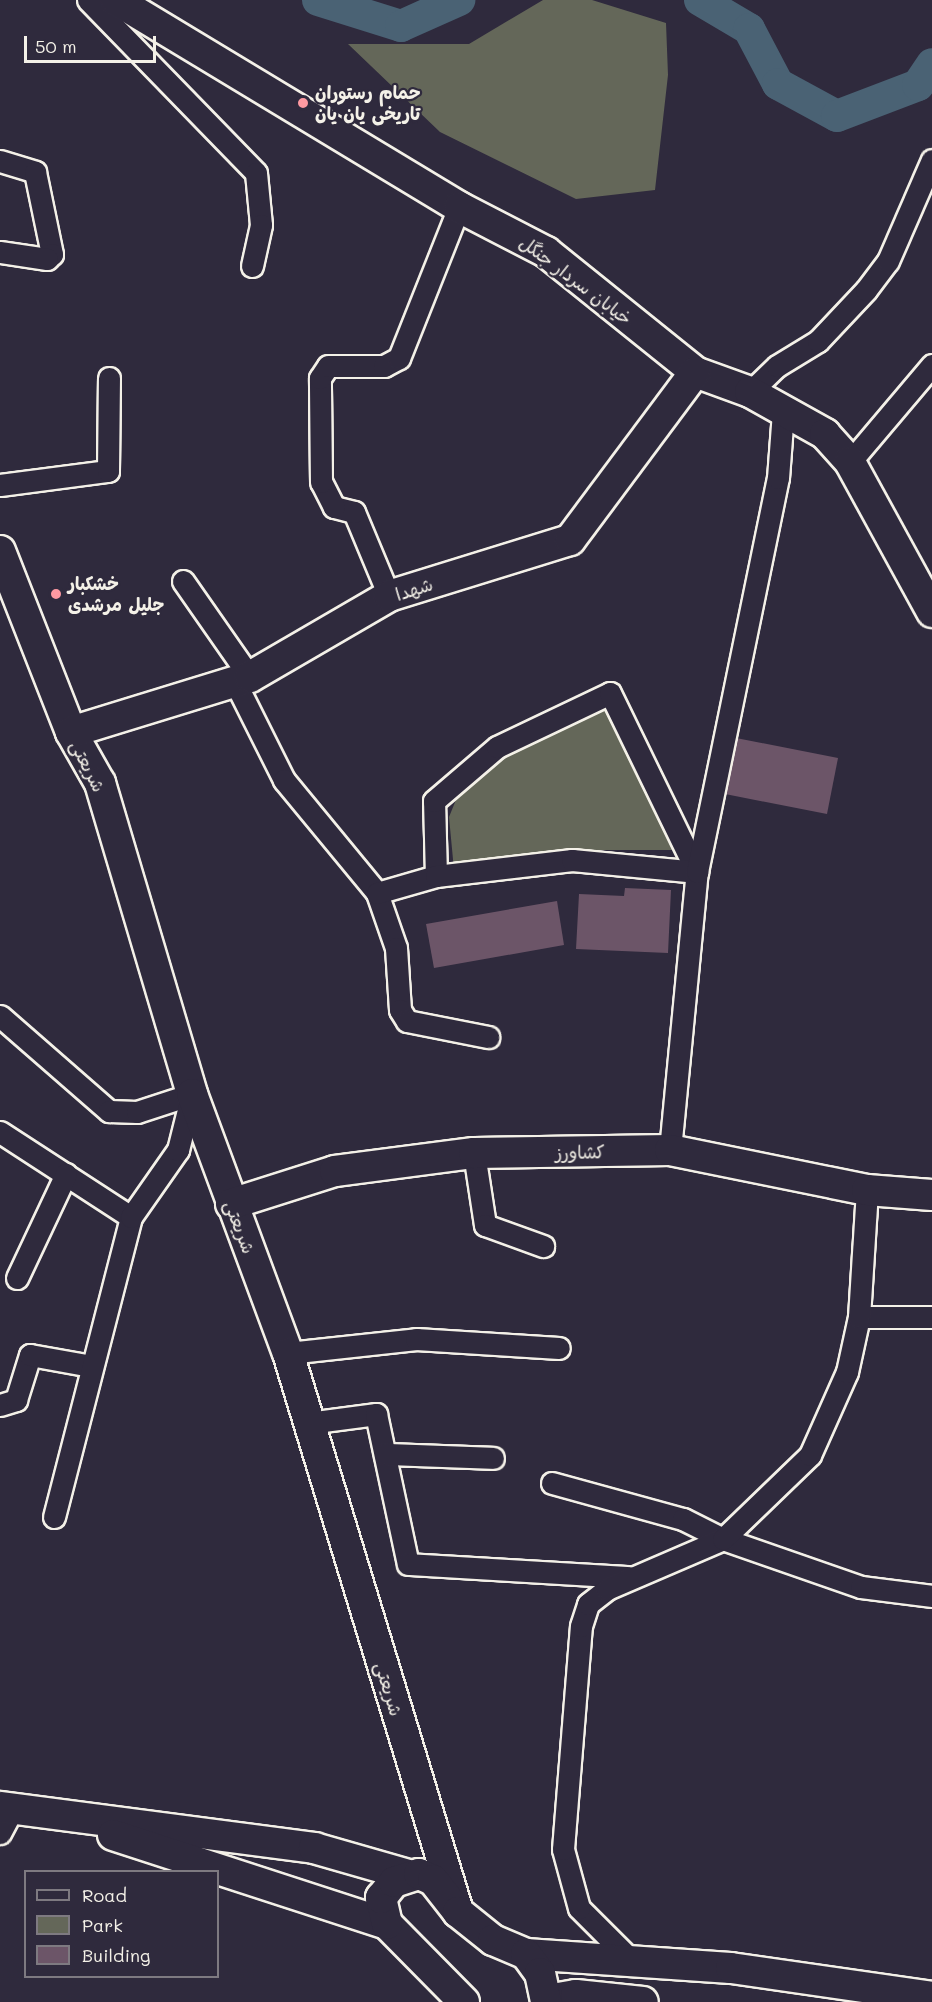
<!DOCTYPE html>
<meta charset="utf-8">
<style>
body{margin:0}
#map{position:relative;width:932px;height:2002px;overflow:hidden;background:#2f2a3d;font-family:Mali,"Playpen Sans Arabic",sans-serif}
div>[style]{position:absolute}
.green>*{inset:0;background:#646759}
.river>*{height:32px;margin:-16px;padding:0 16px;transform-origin:16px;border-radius:16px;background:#4a6274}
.building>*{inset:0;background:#6c5568}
.roads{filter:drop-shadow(2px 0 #f4f1e8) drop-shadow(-2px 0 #f4f1e8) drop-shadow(0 2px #f4f1e8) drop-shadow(0 -2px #f4f1e8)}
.street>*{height:21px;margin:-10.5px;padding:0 10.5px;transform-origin:10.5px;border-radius:10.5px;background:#2f2a3d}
.secondary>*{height:30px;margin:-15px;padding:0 15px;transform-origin:15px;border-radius:15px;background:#2f2a3d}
.dots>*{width:16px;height:16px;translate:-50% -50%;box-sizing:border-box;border:3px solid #2f2a3d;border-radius:50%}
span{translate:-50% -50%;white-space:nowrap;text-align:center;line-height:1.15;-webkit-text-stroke:4.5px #2f2a3d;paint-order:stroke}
.poi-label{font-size:18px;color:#f4f1e8;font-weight:700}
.left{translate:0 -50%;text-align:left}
.street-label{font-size:18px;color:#f4f1e8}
.legend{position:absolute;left:24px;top:1870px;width:195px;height:108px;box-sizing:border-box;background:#2f2a3d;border:2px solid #7e7a81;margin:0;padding:8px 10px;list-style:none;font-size:18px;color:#f4f1e8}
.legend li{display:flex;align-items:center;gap:12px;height:30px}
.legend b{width:30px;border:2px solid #7e7a81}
.scale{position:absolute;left:24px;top:36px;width:132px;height:27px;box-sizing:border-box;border:3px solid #f4f1e8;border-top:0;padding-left:8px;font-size:18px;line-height:21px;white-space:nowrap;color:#f4f1e8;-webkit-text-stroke:4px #2f2a3d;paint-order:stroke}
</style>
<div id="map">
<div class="green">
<div style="clip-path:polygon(543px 0,592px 0,666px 23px,668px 75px,655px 190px,576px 199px,440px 132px,348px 44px,469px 44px)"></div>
<div style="clip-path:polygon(602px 702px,673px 850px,566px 850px,454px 870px,449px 817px,460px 790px,486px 763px)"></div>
</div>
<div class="river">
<div style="left:318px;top:0;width:87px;rotate:17.4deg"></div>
<div style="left:401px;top:26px;width:64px;rotate:-24.1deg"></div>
<div style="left:700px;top:0;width:57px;rotate:30.6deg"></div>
<div style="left:749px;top:29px;width:62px;rotate:62.2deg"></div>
<div style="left:778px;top:84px;width:67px;rotate:28.5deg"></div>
<div style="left:837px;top:116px;width:87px;rotate:-20.9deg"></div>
<div style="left:918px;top:85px;width:25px;rotate:-56deg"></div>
</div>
<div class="building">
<div style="clip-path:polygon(731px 737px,838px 758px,827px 814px,720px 793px)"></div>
<div style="clip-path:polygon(625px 888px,671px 890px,668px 953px,576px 949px,579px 894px,624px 896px)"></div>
<div style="clip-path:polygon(557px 901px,564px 945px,434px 968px,426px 924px)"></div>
</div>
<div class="roads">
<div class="street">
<div style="left:88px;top:0;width:241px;rotate:45.8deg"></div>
<div style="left:256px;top:173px;width:52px;rotate:84.5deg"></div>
<div style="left:261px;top:225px;width:42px;rotate:102.4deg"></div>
<div style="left:0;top:161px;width:37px;rotate:17deg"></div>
<div style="left:35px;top:172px;width:84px;rotate:78.3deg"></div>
<div style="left:52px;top:254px;width:7px;rotate:135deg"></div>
<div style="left:47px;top:259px;width:48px;rotate:-171.5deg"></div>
<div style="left:750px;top:392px;width:37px;rotate:-44deg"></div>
<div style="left:777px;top:366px;width:48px;rotate:-31.4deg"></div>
<div style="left:818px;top:341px;width:70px;rotate:-46.7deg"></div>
<div style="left:866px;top:290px;width:36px;rotate:-53deg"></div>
<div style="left:888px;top:261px;width:110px;rotate:-66.5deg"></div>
<div style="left:850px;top:462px;width:127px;rotate:-49.8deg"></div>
<div style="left:0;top:485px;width:109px;rotate:-7.4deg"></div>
<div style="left:108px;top:471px;width:93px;rotate:-89.4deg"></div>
<div style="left:183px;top:581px;width:117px;rotate:55.1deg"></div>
<div style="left:389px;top:596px;width:91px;rotate:-112.6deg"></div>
<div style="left:354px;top:512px;width:21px;rotate:-166deg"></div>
<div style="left:334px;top:507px;width:28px;rotate:-117deg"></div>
<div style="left:321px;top:482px;width:104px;rotate:-90.6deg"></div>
<div style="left:320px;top:378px;width:14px;rotate:-56deg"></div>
<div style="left:328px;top:366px;width:56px"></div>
<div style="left:384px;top:366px;width:17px;rotate:-28deg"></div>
<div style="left:399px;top:358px;width:162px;rotate:-68.3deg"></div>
<div style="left:235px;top:682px;width:110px;rotate:63.4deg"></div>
<div style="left:284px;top:780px;width:146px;rotate:50.5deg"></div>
<div style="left:377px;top:893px;width:58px;rotate:70.9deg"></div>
<div style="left:396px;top:948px;width:62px;rotate:86.3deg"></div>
<div style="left:400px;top:1010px;width:13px;rotate:58deg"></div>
<div style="left:407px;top:1021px;width:83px;rotate:11.2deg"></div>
<div style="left:436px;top:876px;width:75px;rotate:-91.5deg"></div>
<div style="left:434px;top:801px;width:83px;rotate:-40.6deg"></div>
<div style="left:497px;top:747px;width:125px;rotate:-25.5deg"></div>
<div style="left:610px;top:693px;width:199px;rotate:64.1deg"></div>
<div style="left:377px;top:893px;width:61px;rotate:-16.1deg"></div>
<div style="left:436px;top:876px;width:137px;rotate:-6.7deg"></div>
<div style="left:572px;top:860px;width:126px;rotate:5.5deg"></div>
<div style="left:0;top:1016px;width:145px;rotate:41.1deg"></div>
<div style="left:109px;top:1111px;width:28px;rotate:2deg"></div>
<div style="left:137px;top:1112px;width:58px;rotate:-18.1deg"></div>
<div style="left:0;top:1132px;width:156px;rotate:33deg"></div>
<div style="left:670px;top:1150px;width:279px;rotate:-84.5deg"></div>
<div style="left:697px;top:872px;width:402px;rotate:-78.4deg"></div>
<div style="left:778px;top:478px;width:66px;rotate:-85.7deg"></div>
<div style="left:474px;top:1153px;width:73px;rotate:81.3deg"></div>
<div style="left:485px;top:1225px;width:62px;rotate:19.9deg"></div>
<div style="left:17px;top:1278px;width:115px;rotate:-64.8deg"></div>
<div style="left:859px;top:1317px;width:73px"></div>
<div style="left:288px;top:1353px;width:129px;rotate:-6.2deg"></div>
<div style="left:416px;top:1339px;width:143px;rotate:3.6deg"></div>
<div style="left:0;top:1405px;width:17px;rotate:-17deg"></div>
<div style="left:16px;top:1400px;width:47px;rotate:-72.7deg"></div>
<div style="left:30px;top:1355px;width:63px;rotate:10.1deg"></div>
<div style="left:308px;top:1423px;width:69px;rotate:-7.5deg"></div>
<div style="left:376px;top:1414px;width:153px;rotate:78deg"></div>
<div style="left:408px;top:1564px;width:221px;rotate:3.4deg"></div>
<div style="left:385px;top:1454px;width:108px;rotate:2.1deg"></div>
<div style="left:552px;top:1483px;width:136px;rotate:15.4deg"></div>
<div style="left:683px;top:1519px;width:45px;rotate:26.6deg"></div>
<div style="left:723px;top:1539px;width:146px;rotate:19.2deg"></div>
<div style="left:861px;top:1587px;width:72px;rotate:7.2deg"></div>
<div style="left:54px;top:1517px;width:310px;rotate:-75.6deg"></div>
<div style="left:131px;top:1217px;width:82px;rotate:-55deg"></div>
<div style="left:178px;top:1150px;width:58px;rotate:-76deg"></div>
<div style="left:0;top:1833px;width:26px;rotate:-62deg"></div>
<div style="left:630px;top:1959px;width:72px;rotate:-135deg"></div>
<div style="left:579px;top:1908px;width:61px;rotate:-105.2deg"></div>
<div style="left:563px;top:1849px;width:224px;rotate:-85.4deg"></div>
<div style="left:581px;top:1626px;width:23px;rotate:-72deg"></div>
<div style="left:588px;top:1604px;width:24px;rotate:-38deg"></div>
<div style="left:607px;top:1589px;width:126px;rotate:-23.3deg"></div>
<div style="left:723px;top:1539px;width:121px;rotate:-44deg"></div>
<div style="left:810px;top:1455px;width:91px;rotate:-66deg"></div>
<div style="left:847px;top:1372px;width:56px;rotate:-77.7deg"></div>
<div style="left:859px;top:1317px;width:127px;rotate:-86.4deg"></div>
</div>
<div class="secondary">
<div style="left:116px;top:0;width:401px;rotate:31.1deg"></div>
<div style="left:459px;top:207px;width:98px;rotate:27.3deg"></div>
<div style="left:546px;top:252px;width:191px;rotate:38.8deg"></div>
<div style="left:695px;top:372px;width:59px;rotate:20deg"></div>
<div style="left:750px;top:392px;width:86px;rotate:29.2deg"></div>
<div style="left:825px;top:434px;width:38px;rotate:48deg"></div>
<div style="left:850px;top:462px;width:171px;rotate:61.3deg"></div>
<div style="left:0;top:551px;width:194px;rotate:68.6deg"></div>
<div style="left:71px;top:732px;width:59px;rotate:60.4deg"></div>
<div style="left:100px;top:783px;width:324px;rotate:73.5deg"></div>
<div style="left:192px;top:1094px;width:276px;rotate:69.7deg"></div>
<div style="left:288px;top:1353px;width:584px;rotate:73.08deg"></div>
<div style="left:71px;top:732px;width:187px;rotate:-17.1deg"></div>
<div style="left:250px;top:677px;width:161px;rotate:-30.2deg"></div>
<div style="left:389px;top:596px;width:189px;rotate:-17.2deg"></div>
<div style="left:570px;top:540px;width:209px;rotate:-53.3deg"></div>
<div style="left:231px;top:1204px;width:109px;rotate:-17.6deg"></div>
<div style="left:335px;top:1171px;width:140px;rotate:-7.4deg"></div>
<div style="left:474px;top:1153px;width:196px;rotate:-0.9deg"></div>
<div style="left:670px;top:1150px;width:201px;rotate:11.5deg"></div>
<div style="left:867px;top:1190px;width:65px;rotate:4.4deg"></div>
<div style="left:0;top:1807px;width:317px;rotate:7.4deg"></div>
<div style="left:314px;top:1848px;width:98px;rotate:16deg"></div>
<div style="left:113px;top:1835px;width:288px;rotate:18deg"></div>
<div style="left:526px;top:1954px;width:205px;rotate:3.9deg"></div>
<div style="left:731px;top:1968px;width:203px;rotate:8.2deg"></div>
<div style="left:547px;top:2000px;width:29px;rotate:-10deg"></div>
<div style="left:576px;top:1995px;width:67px;rotate:6deg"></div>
<div style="left:464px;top:2002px;width:110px;rotate:-134.6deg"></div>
<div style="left:387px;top:1924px;width:27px;rotate:-103deg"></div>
<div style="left:381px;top:1898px;width:21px;rotate:-51deg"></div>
<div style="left:394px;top:1882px;width:26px;rotate:-18deg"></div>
<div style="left:419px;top:1874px;width:15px;rotate:23deg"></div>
<div style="left:433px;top:1880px;width:41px;rotate:52deg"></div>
<div style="left:458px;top:1912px;width:45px;rotate:38.7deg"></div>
<div style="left:493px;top:1940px;width:36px;rotate:23deg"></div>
<div style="left:526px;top:1954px;width:24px;rotate:54deg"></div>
<div style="left:540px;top:1973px;width:30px;rotate:78deg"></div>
</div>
</div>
<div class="dots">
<div style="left:303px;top:103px;background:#ff9aa2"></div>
<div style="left:56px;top:594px;background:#ff9aa2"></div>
</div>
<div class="poi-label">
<span class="left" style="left:315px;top:103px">حمام رستوران<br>تاریخی یان یان</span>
<span class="left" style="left:68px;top:594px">خشکبار<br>جلیل مرشدی</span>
</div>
<div class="street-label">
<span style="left:576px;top:280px;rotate:37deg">خیابان سردار جنگل</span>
<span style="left:414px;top:589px;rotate:-18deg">شهدا</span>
<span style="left:88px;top:766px;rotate:63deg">شریعتی</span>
<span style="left:580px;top:1152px;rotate:-1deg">کشاورز</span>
<span style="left:240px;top:1227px;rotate:69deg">شریعتی</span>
<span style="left:389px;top:1689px;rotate:73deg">شریعتی</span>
</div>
<ul class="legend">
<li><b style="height:8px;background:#2f2a3d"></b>Road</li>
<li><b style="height:16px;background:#646759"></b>Park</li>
<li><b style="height:16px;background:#6c5568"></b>Building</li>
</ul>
<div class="scale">50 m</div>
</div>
